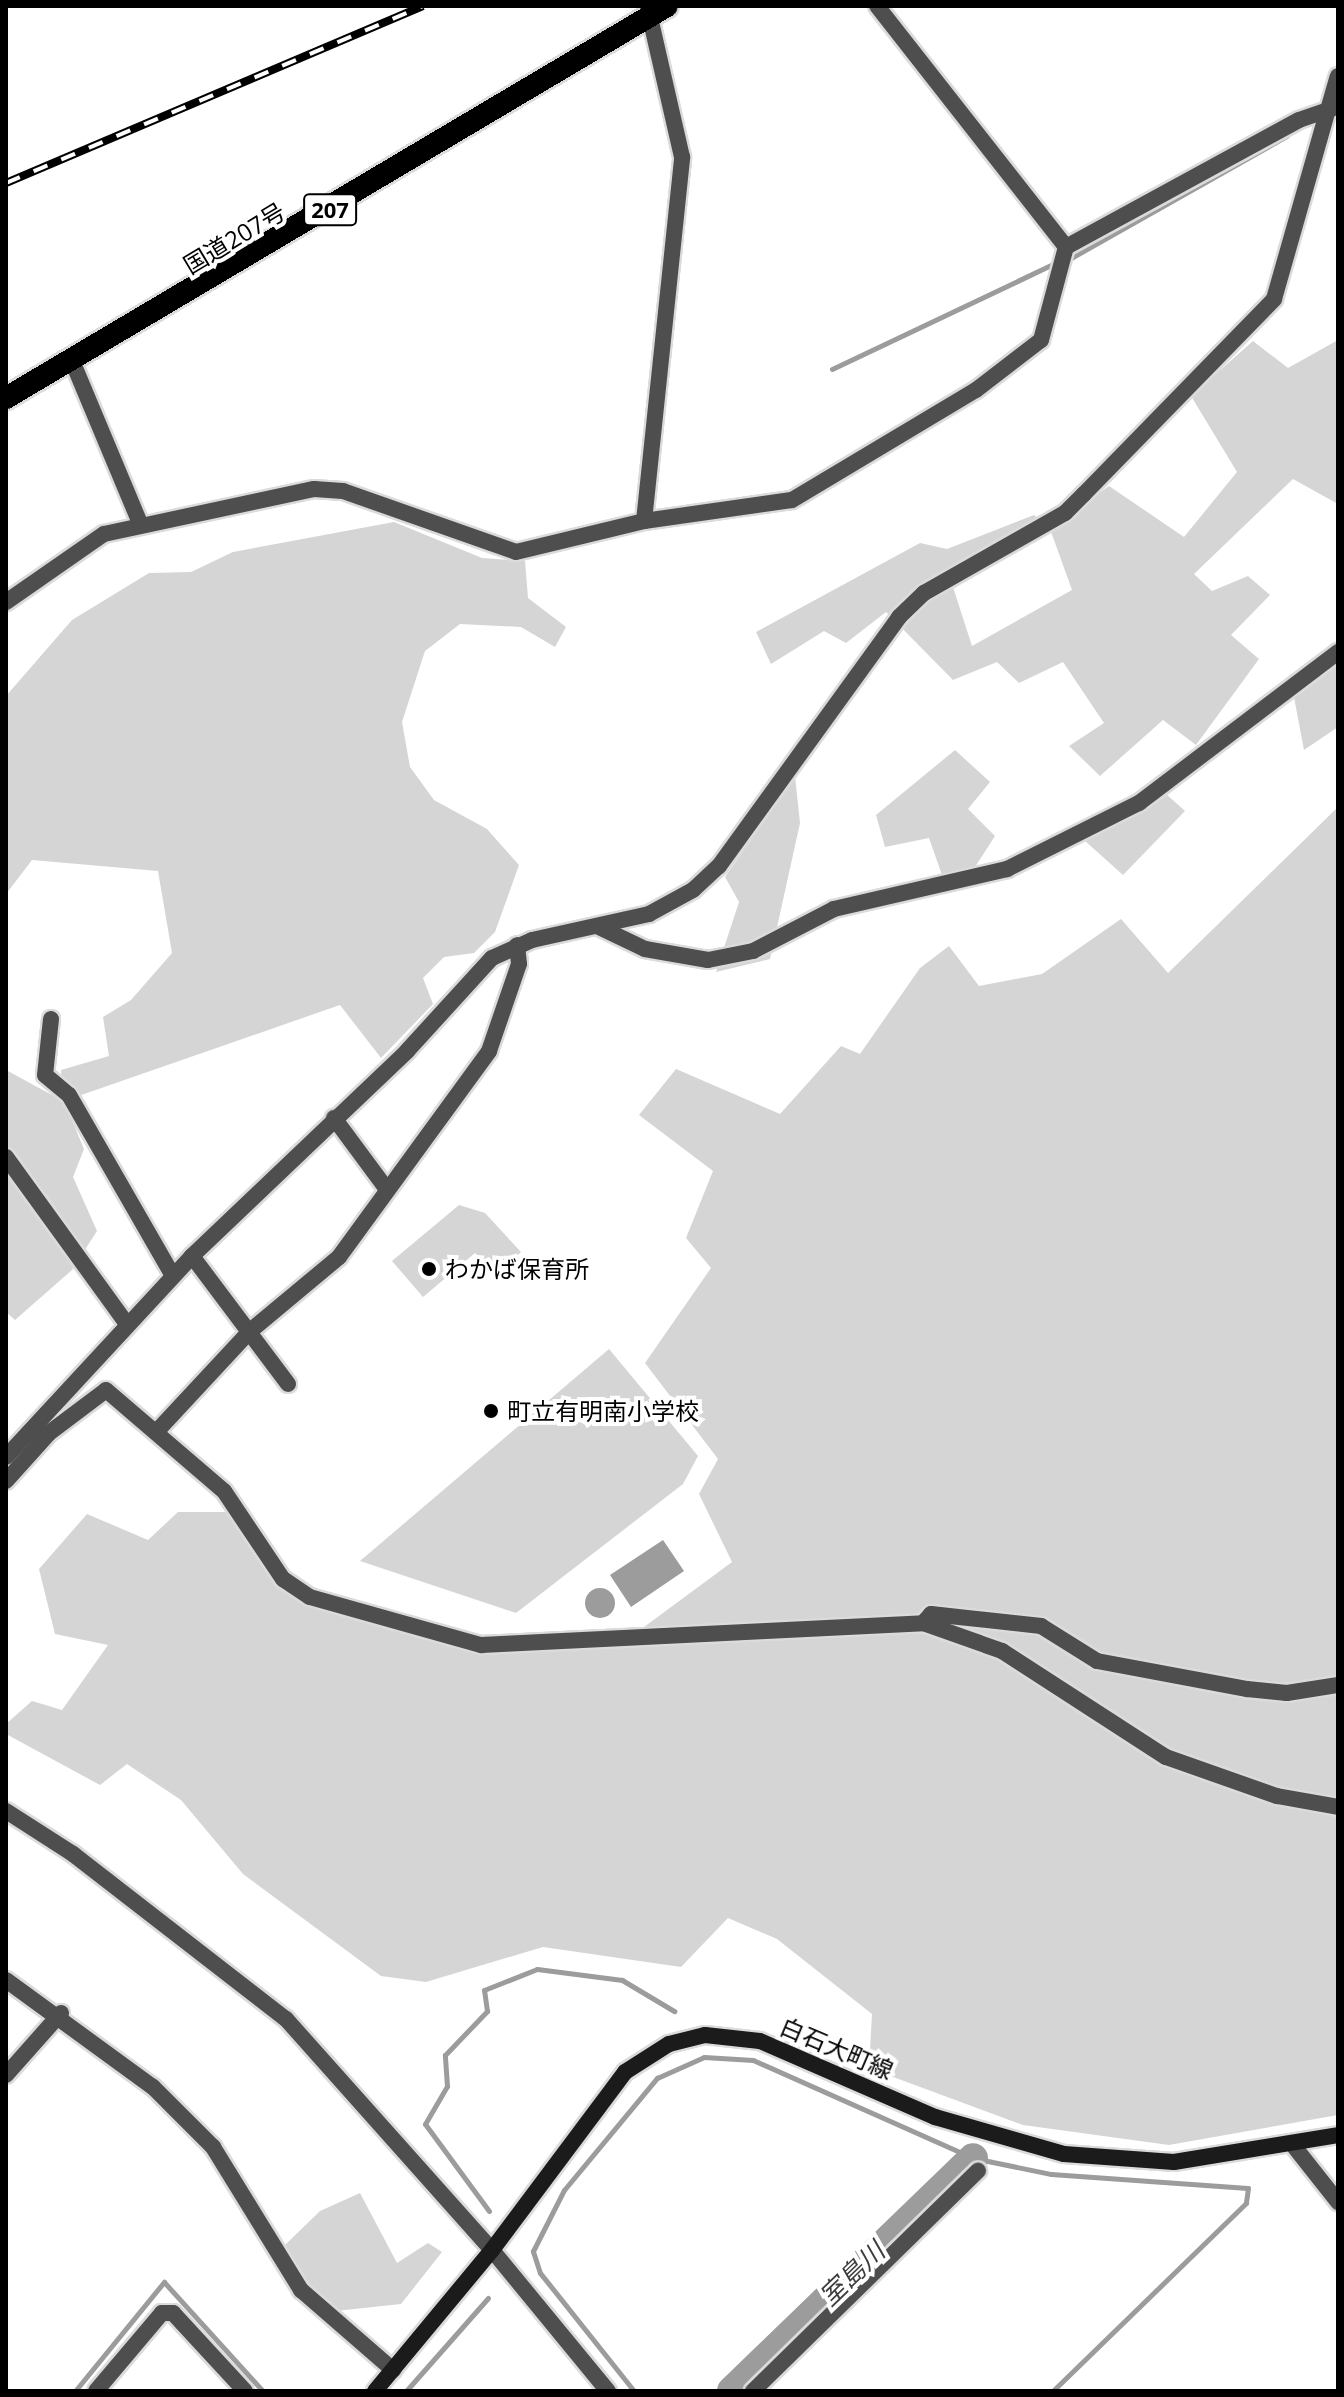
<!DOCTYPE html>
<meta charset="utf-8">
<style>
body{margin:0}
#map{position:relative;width:1344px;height:2397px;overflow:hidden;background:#fff;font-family:"Open Sans","Noto Sans JP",sans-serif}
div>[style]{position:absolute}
.green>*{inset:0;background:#d5d5d5}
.water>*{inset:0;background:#9c9c9c}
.round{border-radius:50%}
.stream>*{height:5px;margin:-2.5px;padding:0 2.5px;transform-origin:2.5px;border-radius:2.5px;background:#9c9c9c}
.river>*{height:30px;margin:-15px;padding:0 15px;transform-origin:15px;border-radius:15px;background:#9c9c9c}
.roads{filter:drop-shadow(2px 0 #dbdbdb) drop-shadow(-2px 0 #dbdbdb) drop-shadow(0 2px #dbdbdb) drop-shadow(0 -2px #dbdbdb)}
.minor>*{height:16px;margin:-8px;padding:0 8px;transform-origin:8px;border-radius:8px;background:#4e4e4e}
.tertiary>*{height:16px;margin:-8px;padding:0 8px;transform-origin:8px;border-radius:8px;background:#4e4e4e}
.secondary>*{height:16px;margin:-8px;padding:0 8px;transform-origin:8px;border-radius:8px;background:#1b1b1b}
.trunk>*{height:22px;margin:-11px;padding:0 11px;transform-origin:11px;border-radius:11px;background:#000}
.rail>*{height:8px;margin-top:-4px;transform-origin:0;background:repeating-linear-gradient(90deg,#fff 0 15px,#000 0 30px);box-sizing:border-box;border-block:2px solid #000}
.dots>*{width:22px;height:22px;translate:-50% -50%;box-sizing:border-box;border:4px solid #fff;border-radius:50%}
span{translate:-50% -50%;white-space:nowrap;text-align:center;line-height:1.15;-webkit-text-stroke:8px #fff;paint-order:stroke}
.shield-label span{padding:2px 6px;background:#fff;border:2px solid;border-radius:6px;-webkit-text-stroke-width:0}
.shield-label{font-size:22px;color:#000;font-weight:700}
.street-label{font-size:24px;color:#000}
.poi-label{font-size:24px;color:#000}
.left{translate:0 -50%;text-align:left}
.water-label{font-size:26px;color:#3d3d3d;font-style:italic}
.frame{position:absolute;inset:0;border:8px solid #000;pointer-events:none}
</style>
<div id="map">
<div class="green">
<div style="clip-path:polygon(evenodd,1338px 340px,1338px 504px,1293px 479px,1194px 574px,1212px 591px,1248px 576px,1270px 595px,1231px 635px,1259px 659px,1196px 745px,1163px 720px,1100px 776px,1069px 746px,1104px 723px,1063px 662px,1019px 683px,997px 662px,953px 680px,886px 612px,846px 643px,824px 631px,771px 664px,756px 632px,920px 543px,947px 549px,1034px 515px,1050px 529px,1109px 486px,1184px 537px,1237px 472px,1191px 396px,1253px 341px,1288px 368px,1338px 340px,1050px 529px,1072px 590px,972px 646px,952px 584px,1050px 529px)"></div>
<div style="clip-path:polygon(394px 522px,482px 558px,525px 561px,528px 598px,566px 627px,555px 647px,521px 627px,460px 624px,425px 651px,402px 722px,410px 767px,434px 800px,487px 829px,519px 865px,495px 932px,474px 953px,444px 957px,423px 978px,433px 1004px,381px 1058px,340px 1005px,64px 1101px,84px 1149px,73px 1177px,97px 1231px,72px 1270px,15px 1320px,6px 1312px,6px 1070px,63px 1101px,61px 1070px,109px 1056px,103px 1017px,131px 1000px,172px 953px,158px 871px,32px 860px,6px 894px,6px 696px,72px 620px,149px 573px,191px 572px,233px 552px)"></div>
<div style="clip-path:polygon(1338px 661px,1338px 727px,1304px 750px,1293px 692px)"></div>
<div style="clip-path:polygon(955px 750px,990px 782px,968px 809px,995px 836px,975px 867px,942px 875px,929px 838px,885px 847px,876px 815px)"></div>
<div style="clip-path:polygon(795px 776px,800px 823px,770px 959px,716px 972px,739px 902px,725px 877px)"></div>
<div style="clip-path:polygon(1166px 794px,1185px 811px,1123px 875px,1084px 840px)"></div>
<div style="clip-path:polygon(1338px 807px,1338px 2115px,1169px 2145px,1023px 2125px,869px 2068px,872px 2014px,777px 1939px,728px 1918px,681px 1967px,543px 1947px,426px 1982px,381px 1976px,243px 1874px,181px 1800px,127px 1764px,100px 1785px,6px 1734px,6px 1724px,32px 1701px,62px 1710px,108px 1645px,55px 1634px,39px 1569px,87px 1514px,148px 1540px,178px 1512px,231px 1512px,288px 1575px,315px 1590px,482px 1635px,640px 1630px,732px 1562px,699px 1494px,718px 1459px,645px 1363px,711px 1268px,686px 1238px,713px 1171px,639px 1115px,676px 1069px,780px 1114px,841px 1046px,860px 1054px,920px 968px,949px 946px,979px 986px,1042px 974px,1121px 919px,1168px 973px)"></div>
<div style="clip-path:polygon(459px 1205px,485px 1213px,521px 1252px,496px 1275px,475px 1253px,423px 1297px,392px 1261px)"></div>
<div style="clip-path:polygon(609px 1349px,698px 1456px,683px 1484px,516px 1613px,360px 1561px)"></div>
<div style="clip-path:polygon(360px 2193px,397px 2263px,428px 2243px,442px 2252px,401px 2304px,336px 2311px,305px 2281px,285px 2245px,320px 2211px)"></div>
</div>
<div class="water">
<div style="clip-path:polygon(663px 1540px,684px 1571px,631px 1607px,610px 1575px)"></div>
<div class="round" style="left:585px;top:1588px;width:30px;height:30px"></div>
</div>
<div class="stream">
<div style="left:1071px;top:258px;width:248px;rotate:-29.5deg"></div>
<div style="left:832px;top:369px;width:247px;rotate:-25.4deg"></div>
<div style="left:489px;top:2211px;width:108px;rotate:-126.3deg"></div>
<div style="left:425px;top:2124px;width:44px;rotate:-59.9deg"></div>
<div style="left:447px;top:2086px;width:31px;rotate:-94deg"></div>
<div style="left:445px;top:2055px;width:61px;rotate:-46.3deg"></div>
<div style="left:487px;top:2011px;width:21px;rotate:-98deg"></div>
<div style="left:484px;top:1990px;width:57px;rotate:-21.6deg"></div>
<div style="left:537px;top:1969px;width:86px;rotate:7.4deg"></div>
<div style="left:622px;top:1980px;width:61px;rotate:30.8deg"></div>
<div style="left:75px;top:2391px;width:141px;rotate:-50.8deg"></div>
<div style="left:164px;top:2282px;width:147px;rotate:47.8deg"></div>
<div style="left:406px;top:2391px;width:124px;rotate:-48.6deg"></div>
<div style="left:634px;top:2391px;width:151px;rotate:-128.5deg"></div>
<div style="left:540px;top:2273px;width:23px;rotate:-108deg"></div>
<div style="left:533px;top:2251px;width:68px;rotate:-63.1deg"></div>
<div style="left:564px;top:2190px;width:146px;rotate:-50.3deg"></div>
<div style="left:657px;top:2078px;width:51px;rotate:-24.1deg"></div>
<div style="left:704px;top:2057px;width:49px;rotate:3.5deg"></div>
<div style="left:753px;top:2060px;width:241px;rotate:24deg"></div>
<div style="left:973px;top:2158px;width:80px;rotate:11.6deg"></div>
<div style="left:1051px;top:2174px;width:197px;rotate:4.1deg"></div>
<div style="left:1248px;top:2188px;width:15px;rotate:98deg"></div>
<div style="left:1246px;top:2203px;width:269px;rotate:135.8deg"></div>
</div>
<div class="river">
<div style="left:732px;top:2391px;width:335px;rotate:-44deg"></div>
</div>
<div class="roads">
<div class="minor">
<div style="left:1066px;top:247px;width:265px;rotate:-28.6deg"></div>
<div style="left:1299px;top:120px;width:39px;rotate:-19deg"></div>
<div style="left:73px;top:363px;width:171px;rotate:67.3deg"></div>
<div style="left:644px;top:521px;width:366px;rotate:-84deg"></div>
<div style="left:682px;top:157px;width:152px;rotate:-102.9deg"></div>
<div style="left:6px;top:602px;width:119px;rotate:-34.8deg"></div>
<div style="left:104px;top:534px;width:215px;rotate:-12.1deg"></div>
<div style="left:314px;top:489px;width:29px;rotate:4deg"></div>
<div style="left:343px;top:491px;width:183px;rotate:19.4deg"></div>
<div style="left:516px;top:552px;width:132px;rotate:-13.6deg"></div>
<div style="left:644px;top:521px;width:149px;rotate:-8.1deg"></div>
<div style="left:792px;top:500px;width:214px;rotate:-30.9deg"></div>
<div style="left:976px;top:390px;width:82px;rotate:-37.6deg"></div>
<div style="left:1041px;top:340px;width:96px;rotate:-75deg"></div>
<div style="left:1066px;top:247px;width:306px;rotate:-128.1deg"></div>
<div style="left:599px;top:927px;width:51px;rotate:25.6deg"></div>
<div style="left:645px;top:949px;width:64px;rotate:9.9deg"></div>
<div style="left:708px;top:960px;width:46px;rotate:-11.3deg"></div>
<div style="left:753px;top:951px;width:91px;rotate:-27.4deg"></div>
<div style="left:834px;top:909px;width:178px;rotate:-13deg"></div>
<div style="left:1007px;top:869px;width:148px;rotate:-26.6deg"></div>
<div style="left:1139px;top:803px;width:250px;rotate:-37.2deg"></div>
<div style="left:51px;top:1019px;width:56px;rotate:96.1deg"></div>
<div style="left:45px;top:1075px;width:31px;rotate:40deg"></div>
<div style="left:69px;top:1095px;width:209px;rotate:60.1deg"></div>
<div style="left:334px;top:1118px;width:86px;rotate:53.5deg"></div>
<div style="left:6px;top:1157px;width:206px;rotate:54.1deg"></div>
<div style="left:192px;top:1256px;width:160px;rotate:53.1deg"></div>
<div style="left:158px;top:1430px;width:134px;rotate:-47.1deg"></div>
<div style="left:249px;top:1332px;width:117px;rotate:-39.8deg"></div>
<div style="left:339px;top:1257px;width:255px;rotate:-53.9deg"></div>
<div style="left:489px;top:1051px;width:92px;rotate:-71deg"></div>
<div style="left:519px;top:964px;width:19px;rotate:-96deg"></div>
<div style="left:6px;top:1457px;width:274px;rotate:-47.2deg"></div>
<div style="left:192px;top:1256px;width:297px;rotate:-43.6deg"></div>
<div style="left:407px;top:1051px;width:126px;rotate:-47.6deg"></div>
<div style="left:492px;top:958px;width:44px;rotate:-24.2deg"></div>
<div style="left:532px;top:940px;width:120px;rotate:-12.5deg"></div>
<div style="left:649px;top:914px;width:50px;rotate:-28.6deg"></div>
<div style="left:693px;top:890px;width:35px;rotate:-43deg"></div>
<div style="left:719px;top:866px;width:307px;rotate:-54.1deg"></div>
<div style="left:899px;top:617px;width:35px;rotate:-44deg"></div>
<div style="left:924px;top:593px;width:162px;rotate:-29.6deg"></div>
<div style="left:1065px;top:513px;width:27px;rotate:-45deg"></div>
<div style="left:1084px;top:494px;width:272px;rotate:-45.7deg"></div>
<div style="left:1274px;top:299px;width:197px;rotate:-74.1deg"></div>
<div style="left:6px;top:1481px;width:64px;rotate:-48.1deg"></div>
<div style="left:49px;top:1433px;width:71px;rotate:-37deg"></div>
<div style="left:106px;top:1390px;width:155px;rotate:40.6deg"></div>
<div style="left:224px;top:1491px;width:106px;rotate:56.2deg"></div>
<div style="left:283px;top:1579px;width:32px;rotate:34deg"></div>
<div style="left:310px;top:1597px;width:178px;rotate:15.7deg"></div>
<div style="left:481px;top:1645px;width:443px;rotate:-2.8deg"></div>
<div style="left:923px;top:1623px;width:84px;rotate:19.5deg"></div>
<div style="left:1002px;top:1651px;width:195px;rotate:32.9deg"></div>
<div style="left:1166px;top:1757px;width:118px;rotate:19.4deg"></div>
<div style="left:1277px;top:1796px;width:62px;rotate:10.2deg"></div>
<div style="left:923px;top:1623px;width:12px;rotate:-48deg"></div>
<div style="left:931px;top:1614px;width:111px;rotate:6.2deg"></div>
<div style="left:1041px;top:1626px;width:66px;rotate:32deg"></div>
<div style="left:1097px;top:1661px;width:153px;rotate:10.6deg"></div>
<div style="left:1247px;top:1689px;width:40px;rotate:5.7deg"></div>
<div style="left:1287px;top:1693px;width:52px;rotate:-8.9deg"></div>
<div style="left:6px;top:1811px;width:80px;rotate:32.7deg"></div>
<div style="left:73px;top:1854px;width:269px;rotate:37.8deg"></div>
<div style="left:286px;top:2019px;width:310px;rotate:48.3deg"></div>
<div style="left:6px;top:1980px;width:182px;rotate:36.1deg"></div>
<div style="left:153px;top:2087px;width:85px;rotate:45deg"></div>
<div style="left:213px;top:2147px;width:168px;rotate:58.4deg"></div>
<div style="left:301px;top:2290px;width:122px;rotate:41deg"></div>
<div style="left:6px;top:2075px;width:83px;rotate:-48.4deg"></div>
<div style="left:1293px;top:2145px;width:73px;rotate:51.7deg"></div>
<div style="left:96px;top:2391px;width:102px;rotate:-49.8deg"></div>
<div style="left:162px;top:2313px;width:11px"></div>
<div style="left:173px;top:2313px;width:106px;rotate:47.3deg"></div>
<div style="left:753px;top:2391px;width:315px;rotate:-44.4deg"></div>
</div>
<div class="tertiary">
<div style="left:1328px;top:110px;width:35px;rotate:-74deg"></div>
<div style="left:492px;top:2250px;width:183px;rotate:50.6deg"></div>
</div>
<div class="secondary">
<div style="left:375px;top:2391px;width:183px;rotate:-50.3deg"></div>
<div style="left:492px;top:2250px;width:222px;rotate:-53.2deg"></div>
<div style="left:625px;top:2072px;width:52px;rotate:-32.5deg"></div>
<div style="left:669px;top:2044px;width:37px;rotate:-14deg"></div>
<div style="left:705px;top:2035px;width:55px;rotate:6.2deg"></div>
<div style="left:760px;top:2041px;width:191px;rotate:23.5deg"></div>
<div style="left:935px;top:2117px;width:134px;rotate:16deg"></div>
<div style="left:1064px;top:2154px;width:110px;rotate:4.2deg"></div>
<div style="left:1174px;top:2162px;width:166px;rotate:-9.3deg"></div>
</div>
<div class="trunk">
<div style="left:6px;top:398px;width:768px;rotate:-30.67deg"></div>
</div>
</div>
<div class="rail">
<div style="left:6px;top:183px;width:453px;rotate:-23deg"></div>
</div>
<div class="dots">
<div style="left:429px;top:1269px;background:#000"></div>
<div style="left:491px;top:1411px;background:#000"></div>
</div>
<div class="shield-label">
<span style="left:330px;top:210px">207</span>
</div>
<div class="street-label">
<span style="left:234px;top:238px;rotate:-31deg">国道207号</span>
<span style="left:837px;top:2048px;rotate:23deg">白石大町線</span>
</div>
<div class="poi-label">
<span class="left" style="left:445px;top:1269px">わかば保育所</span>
<span class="left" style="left:507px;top:1411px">町立有明南小学校</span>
</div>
<div class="water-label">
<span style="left:852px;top:2274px;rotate:-44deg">室島川</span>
</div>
<div class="frame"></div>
</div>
